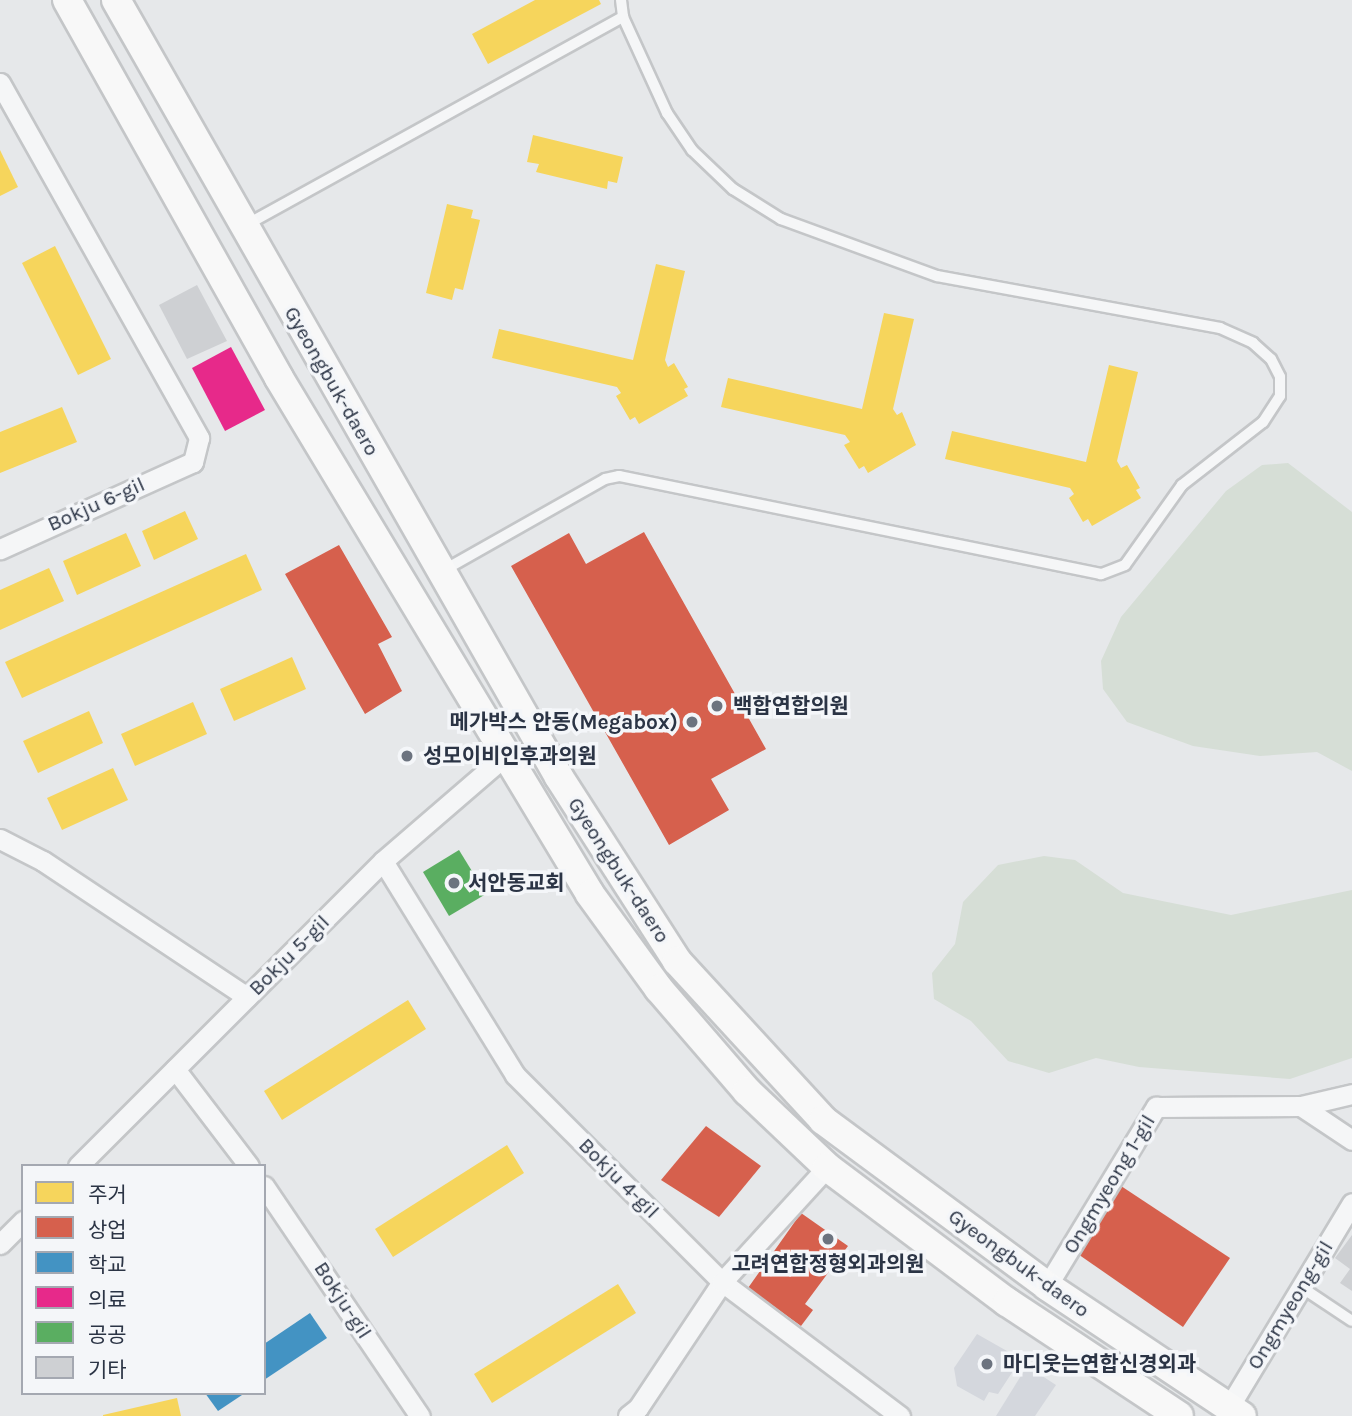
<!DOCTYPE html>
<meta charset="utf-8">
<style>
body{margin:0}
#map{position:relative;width:1352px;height:1416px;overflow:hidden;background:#e6e8ea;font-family:Karla,"Noto Sans KR",sans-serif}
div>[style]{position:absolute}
.built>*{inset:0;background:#d4d7dd}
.green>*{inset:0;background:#d6ded6}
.homes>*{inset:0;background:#f6d55c}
.shops>*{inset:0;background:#d6604d}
.schools>*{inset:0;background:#4393c3}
.health>*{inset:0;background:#e7298a}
.public>*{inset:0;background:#5aae61}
.building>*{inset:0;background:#ced0d3}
.roads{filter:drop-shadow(2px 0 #c4c6c8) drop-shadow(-2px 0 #c4c6c8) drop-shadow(0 2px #c4c6c8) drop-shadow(0 -2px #c4c6c8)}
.lane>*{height:10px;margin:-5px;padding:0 5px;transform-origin:5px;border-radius:5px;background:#f5f6f7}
.street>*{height:19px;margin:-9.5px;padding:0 9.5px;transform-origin:9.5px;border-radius:9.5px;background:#f5f6f7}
.secondary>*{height:28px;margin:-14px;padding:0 14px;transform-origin:14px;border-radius:14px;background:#f8f8f8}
.dots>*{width:19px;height:19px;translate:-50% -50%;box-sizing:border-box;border:4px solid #f4f6f9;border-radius:50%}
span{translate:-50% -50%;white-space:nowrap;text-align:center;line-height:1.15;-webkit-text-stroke:7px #f4f6f9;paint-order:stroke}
.street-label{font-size:21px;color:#2b3445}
.poi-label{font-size:21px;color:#2b3445;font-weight:700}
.left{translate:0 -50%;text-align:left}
.right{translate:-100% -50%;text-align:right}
.legend{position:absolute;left:21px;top:1164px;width:245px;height:231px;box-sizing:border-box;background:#f4f6f9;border:2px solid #a4a8b1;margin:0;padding:9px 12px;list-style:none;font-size:21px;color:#2b3445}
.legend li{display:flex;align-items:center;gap:14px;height:35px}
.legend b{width:35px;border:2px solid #a4a8b1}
</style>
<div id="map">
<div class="built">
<div style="clip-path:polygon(977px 1334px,1021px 1359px,998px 1394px,989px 1392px,984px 1401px,957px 1386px,954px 1368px)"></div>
<div style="clip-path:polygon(1027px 1366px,1056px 1385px,1035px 1416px,996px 1416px)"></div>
</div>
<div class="green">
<div style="clip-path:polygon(1288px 463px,1352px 512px,1352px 771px,1317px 752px,1260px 756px,1193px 746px,1127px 722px,1103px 689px,1101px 661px,1121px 617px,1226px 491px,1262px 465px)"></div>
<div style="clip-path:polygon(1044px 856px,1075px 860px,1123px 893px,1231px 915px,1352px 890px,1352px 1058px,1290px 1079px,1139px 1067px,1096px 1058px,1049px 1073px,1008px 1061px,971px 1021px,934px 999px,932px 973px,955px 944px,963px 902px,998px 865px)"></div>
</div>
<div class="homes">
<div style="clip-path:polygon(535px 0,599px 0,601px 4px,488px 64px,472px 34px)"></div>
<div style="clip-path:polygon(533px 135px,623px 157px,617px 183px,608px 181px,607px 189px,536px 172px,539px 164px,527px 162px)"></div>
<div style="clip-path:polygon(0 150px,18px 187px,0 196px)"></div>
<div style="clip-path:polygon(447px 204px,473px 210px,471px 218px,480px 220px,463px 290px,455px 288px,452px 300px,426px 293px)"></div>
<div style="clip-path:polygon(55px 246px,111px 359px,78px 375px,22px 263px)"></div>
<div style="clip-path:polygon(656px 264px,685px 271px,665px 360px,668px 367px,674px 363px,688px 387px,684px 389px,688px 396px,639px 424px,635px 417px,630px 420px,616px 396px,621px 393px,617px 387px,492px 358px,499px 329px,633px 360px)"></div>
<div style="clip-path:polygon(884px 313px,914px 319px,893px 409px,897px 415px,902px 412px,916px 445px,868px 473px,864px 466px,859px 469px,844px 445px,850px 442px,845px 435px,721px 407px,728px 378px,862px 409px)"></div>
<div style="clip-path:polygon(1109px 365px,1138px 372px,1117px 461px,1121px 468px,1127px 465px,1140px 488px,1136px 490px,1141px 498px,1092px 526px,1088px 519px,1083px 522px,1069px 498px,1074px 494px,1070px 488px,945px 459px,952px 431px,1086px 462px)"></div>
<div style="clip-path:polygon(62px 407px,77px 442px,0 473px,0 432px)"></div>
<div style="clip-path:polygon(185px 511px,198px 539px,154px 560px,142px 531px)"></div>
<div style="clip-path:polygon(126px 533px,141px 566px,77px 595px,63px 561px)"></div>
<div style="clip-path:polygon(246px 554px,262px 590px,22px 698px,5px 662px)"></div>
<div style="clip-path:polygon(49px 568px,64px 601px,0 630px,0 590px)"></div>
<div style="clip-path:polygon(292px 657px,306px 689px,234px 721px,220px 689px)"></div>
<div style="clip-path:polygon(193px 702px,207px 734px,135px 766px,121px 734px)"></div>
<div style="clip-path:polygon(89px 711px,103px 743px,38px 773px,23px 741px)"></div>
<div style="clip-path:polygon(113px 768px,128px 800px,62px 830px,47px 798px)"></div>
<div style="clip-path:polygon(408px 1000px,426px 1029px,282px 1120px,264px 1091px)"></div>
<div style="clip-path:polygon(507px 1145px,524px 1173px,393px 1257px,375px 1229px)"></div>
<div style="clip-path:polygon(618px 1284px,636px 1313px,492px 1403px,474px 1374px)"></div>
<div style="clip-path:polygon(177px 1398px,181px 1416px,103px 1416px,103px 1415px)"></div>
</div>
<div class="shops">
<div style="clip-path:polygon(644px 532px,766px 749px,711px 779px,729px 810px,669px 845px,511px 566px,569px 533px,586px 564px)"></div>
<div style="clip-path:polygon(339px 545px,392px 637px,378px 644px,402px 691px,365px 714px,285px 574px)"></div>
<div style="clip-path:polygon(706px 1126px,761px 1166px,719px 1217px,661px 1180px)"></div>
<div style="clip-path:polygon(1118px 1184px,1230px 1258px,1183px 1327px,1075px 1252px)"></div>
<div style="clip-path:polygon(801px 1213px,848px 1246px,805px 1304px,813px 1310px,801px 1326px,748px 1288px)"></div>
</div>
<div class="schools">
<div style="clip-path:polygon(310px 1313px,327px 1338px,264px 1380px,264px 1344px)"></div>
<div style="clip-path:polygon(205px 1393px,245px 1393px,218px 1411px)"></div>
</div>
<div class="health">
<div style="clip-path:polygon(231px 347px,265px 410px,225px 431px,192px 368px)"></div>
</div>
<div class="public">
<div style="clip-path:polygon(459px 850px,486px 894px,449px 916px,423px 872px)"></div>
</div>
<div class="building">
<div style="clip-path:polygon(197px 285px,227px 341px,187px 359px,159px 305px)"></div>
<div style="clip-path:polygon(1352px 1235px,1352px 1291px,1340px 1283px,1350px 1269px,1335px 1258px)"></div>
</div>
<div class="roads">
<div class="lane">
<div style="left:621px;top:0;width:17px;rotate:83deg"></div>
<div style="left:246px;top:225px;width:431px;rotate:-28.9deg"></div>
<div style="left:623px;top:17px;width:106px;rotate:65.4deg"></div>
<div style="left:667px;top:113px;width:45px;rotate:56deg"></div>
<div style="left:692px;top:150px;width:57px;rotate:43.6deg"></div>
<div style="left:733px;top:189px;width:57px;rotate:32deg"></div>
<div style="left:781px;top:219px;width:166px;rotate:20.1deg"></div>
<div style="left:937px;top:276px;width:288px;rotate:10.4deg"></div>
<div style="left:1220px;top:328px;width:36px;rotate:24deg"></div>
<div style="left:1253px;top:343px;width:24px;rotate:42deg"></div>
<div style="left:1271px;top:359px;width:20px;rotate:63deg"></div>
<div style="left:1280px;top:377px;width:19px;rotate:90deg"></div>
<div style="left:1280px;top:396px;width:31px;rotate:123deg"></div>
<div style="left:1263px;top:422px;width:103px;rotate:142.1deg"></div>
<div style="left:1182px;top:485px;width:98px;rotate:125.5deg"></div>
<div style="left:1125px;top:565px;width:26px;rotate:159deg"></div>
<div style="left:1101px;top:574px;width:492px;rotate:-168.5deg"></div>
<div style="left:619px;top:476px;width:14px;rotate:168deg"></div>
<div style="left:605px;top:479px;width:185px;rotate:150.5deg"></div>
<div style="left:1301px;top:1287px;width:61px;rotate:33.7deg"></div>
</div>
<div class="street">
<div style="left:0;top:83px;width:407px;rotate:60.7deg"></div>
<div style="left:199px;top:438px;width:25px;rotate:104deg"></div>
<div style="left:193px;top:462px;width:212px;rotate:155.7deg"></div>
<div style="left:0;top:839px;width:48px;rotate:27.1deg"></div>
<div style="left:43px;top:861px;width:245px;rotate:33.7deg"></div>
<div style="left:383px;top:861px;width:251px;rotate:58.3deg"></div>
<div style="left:515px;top:1075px;width:293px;rotate:45deg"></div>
<div style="left:722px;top:1282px;width:223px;rotate:37deg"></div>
<div style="left:175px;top:1069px;width:122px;rotate:52.7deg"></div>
<div style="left:1301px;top:1106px;width:61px;rotate:33.7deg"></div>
<div style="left:78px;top:1166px;width:431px;rotate:-45deg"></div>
<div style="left:383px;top:861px;width:165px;rotate:-40.8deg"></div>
<div style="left:264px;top:1186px;width:278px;rotate:55.9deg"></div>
<div style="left:0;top:1244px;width:33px;rotate:-45deg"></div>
<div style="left:1047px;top:1286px;width:210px;rotate:-58.7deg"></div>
<div style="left:1156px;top:1107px;width:145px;rotate:-0.4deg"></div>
<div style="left:1301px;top:1106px;width:52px;rotate:-13.2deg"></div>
<div style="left:1229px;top:1407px;width:238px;rotate:-58.9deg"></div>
<div style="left:628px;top:1416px;width:13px;rotate:-39deg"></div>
<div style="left:638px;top:1408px;width:151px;rotate:-56.3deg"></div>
<div style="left:722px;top:1282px;width:156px;rotate:-47.6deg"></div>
</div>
<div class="secondary">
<div style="left:67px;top:0;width:433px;rotate:60.7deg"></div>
<div style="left:279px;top:378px;width:602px;rotate:58.92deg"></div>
<div style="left:590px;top:894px;width:117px;rotate:54deg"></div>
<div style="left:659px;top:989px;width:135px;rotate:49.2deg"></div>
<div style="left:747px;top:1091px;width:110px;rotate:43.5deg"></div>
<div style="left:827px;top:1167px;width:225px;rotate:36.9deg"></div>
<div style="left:1007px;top:1302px;width:206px;rotate:33.5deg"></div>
<div style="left:116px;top:0;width:894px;rotate:60.31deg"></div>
<div style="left:559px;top:777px;width:219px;rotate:57.3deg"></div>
<div style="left:677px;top:961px;width:216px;rotate:47.4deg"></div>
<div style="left:823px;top:1120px;width:279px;rotate:36.5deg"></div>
<div style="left:1047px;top:1286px;width:234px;rotate:33.7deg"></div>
</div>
</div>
<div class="dots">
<div style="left:717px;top:706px;background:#6c737f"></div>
<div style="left:692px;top:722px;background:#6c737f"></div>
<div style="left:407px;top:756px;background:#6c737f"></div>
<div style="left:454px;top:883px;background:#6c737f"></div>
<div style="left:828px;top:1239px;background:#6c737f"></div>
<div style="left:987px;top:1364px;background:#6c737f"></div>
</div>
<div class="street-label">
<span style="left:332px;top:381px;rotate:60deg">Gyeongbuk-daero</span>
<span style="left:96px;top:504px;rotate:-24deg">Bokju 6-gil</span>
<span style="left:619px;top:870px;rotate:57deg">Gyeongbuk-daero</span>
<span style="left:289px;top:955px;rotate:-45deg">Bokju 5-gil</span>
<span style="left:619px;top:1178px;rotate:45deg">Bokju 4-gil</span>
<span style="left:1109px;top:1184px;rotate:-59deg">Ongmyeong 1-gil</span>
<span style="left:1019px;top:1263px;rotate:36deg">Gyeongbuk-daero</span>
<span style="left:343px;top:1300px;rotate:57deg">Bokju-gil</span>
<span style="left:1290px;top:1305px;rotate:-59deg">Ongmyeong-gil</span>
</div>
<div class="poi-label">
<span class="left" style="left:733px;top:706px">백합연합의원</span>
<span class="right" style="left:678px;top:722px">메가박스 안동(Megabox)</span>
<span class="left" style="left:423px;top:756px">성모이비인후과의원</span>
<span class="left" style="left:468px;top:883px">서안동교회</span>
<span style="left:828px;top:1264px">고려연합정형외과의원</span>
<span class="left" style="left:1003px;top:1364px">마디웃는연합신경외과</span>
</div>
<ul class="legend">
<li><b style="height:19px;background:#f6d55c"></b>주거</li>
<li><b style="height:19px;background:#d6604d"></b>상업</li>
<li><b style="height:19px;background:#4393c3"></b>학교</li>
<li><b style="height:19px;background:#e7298a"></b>의료</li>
<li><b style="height:19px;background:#5aae61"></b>공공</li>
<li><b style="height:19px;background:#ced0d3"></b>기타</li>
</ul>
</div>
